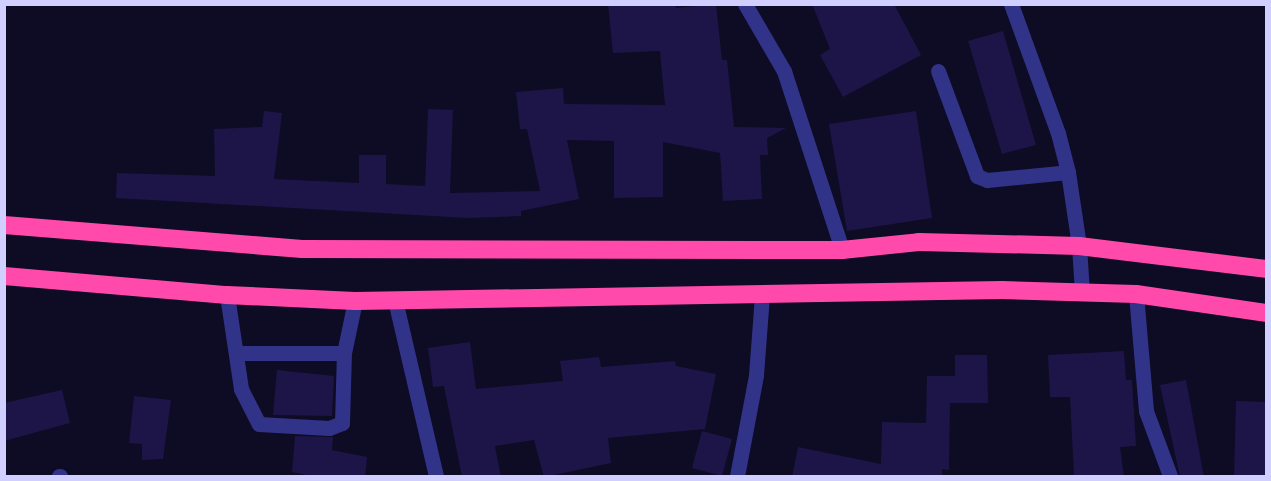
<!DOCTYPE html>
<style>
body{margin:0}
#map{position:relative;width:1271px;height:481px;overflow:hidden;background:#0e0b24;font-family:Roboto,sans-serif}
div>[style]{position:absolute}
.building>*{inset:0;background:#1d1547}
.minor>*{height:15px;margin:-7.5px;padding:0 7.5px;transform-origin:7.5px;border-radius:7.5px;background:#313389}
.highway>*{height:18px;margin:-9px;padding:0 9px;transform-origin:9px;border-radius:9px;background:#ff4aab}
span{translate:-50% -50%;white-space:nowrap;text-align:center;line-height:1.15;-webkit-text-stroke:4.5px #0e0b24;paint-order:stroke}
.frame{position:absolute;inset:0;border:6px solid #d1cfff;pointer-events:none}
</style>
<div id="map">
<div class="building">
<div style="clip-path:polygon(608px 4px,675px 4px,676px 8px,716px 4px,722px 60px,727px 60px,734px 127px,786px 128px,767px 138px,768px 155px,760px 155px,762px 199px,723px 201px,720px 153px,663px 142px,663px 197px,614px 198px,614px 141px,567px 140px,579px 199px,521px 211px,521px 216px,468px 218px,116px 198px,117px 173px,215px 176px,214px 129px,262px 127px,264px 111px,282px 113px,274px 179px,359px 183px,359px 155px,386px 155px,386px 184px,425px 186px,428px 109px,453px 110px,450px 193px,540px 191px,527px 129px,520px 129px,516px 92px,563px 88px,564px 104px,665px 105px,660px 51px,613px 53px)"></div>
<div style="clip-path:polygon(812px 4px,894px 4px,921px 55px,843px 97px,820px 55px,830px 49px)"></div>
<div style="clip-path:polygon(1003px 31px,1036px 145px,1002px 154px,968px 41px)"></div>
<div style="clip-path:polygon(916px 111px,932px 218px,847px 231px,829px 124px)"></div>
<div style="clip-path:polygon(470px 342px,476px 389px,563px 381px,560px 361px,599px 357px,601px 367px,675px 361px,676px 366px,716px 374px,705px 429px,608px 438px,611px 463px,544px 477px,534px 440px,495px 446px,501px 477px,462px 477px,444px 386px,433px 387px,428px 348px)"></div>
<div style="clip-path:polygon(1124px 351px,1126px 380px,1132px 380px,1136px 446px,1120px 447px,1124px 477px,1074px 477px,1070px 397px,1050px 397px,1048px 355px)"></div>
<div style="clip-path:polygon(955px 355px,987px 355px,988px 403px,950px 403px,949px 470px,942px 469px,942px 477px,792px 477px,798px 447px,881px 464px,882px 422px,926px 423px,927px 376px,955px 376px)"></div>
<div style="clip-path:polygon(277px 370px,334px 376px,332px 416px,273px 415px)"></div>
<div style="clip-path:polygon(1186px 380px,1204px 477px,1180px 477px,1160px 385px)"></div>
<div style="clip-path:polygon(62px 390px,70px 423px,4px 441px,4px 403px)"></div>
<div style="clip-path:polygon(134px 396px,171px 400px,163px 459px,142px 460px,142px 444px,129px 443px)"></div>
<div style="clip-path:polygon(1236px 401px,1266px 402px,1266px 477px,1234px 477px)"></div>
<div style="clip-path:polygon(702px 431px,732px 439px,722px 476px,692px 468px)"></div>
<div style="clip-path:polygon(295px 436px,333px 437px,332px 450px,367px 457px,365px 477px,316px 477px,292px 472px)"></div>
</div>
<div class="minor">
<div style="left:745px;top:4px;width:78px;rotate:59.8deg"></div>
<div style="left:784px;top:71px;width:188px;rotate:72deg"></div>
<div style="left:1011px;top:4px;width:137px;rotate:70deg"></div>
<div style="left:1058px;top:133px;width:40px;rotate:75.6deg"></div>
<div style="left:1068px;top:172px;width:75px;rotate:81.5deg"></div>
<div style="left:1079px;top:246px;width:47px;rotate:86.3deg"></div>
<div style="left:938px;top:71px;width:112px;rotate:69.6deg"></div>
<div style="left:977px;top:176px;width:11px;rotate:22deg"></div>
<div style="left:987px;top:180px;width:81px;rotate:-5.6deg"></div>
<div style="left:1136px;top:294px;width:117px;rotate:85.1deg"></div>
<div style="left:1146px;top:411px;width:69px;rotate:69.7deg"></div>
<div style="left:227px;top:295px;width:95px;rotate:81.5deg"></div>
<div style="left:241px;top:389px;width:39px;rotate:63deg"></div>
<div style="left:259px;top:424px;width:70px;rotate:3.3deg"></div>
<div style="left:329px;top:428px;width:14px;rotate:-21deg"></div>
<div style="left:342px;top:423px;width:70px;rotate:-88.4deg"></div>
<div style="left:344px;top:353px;width:53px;rotate:-78.1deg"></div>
<div style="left:395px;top:300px;width:181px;rotate:76.9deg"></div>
<div style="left:238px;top:353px;width:106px"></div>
<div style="left:59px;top:476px;width:1px"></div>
<div style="left:737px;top:476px;width:103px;rotate:-79.3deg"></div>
<div style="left:756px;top:375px;width:79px;rotate:-85.7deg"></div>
</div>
<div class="highway">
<div style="left:4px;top:225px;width:299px;rotate:4.6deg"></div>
<div style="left:302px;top:249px;width:540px;rotate:0.11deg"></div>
<div style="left:842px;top:250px;width:77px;rotate:-5.9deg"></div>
<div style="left:919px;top:242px;width:160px;rotate:1.4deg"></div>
<div style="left:1079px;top:246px;width:188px;rotate:7deg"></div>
<div style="left:4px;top:276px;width:224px;rotate:4.9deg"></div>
<div style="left:227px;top:295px;width:128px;rotate:2.7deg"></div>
<div style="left:355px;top:301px;width:647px;rotate:-0.97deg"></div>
<div style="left:1002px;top:290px;width:134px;rotate:1.7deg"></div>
<div style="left:1136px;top:294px;width:131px;rotate:8.3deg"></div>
</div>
<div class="frame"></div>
</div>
